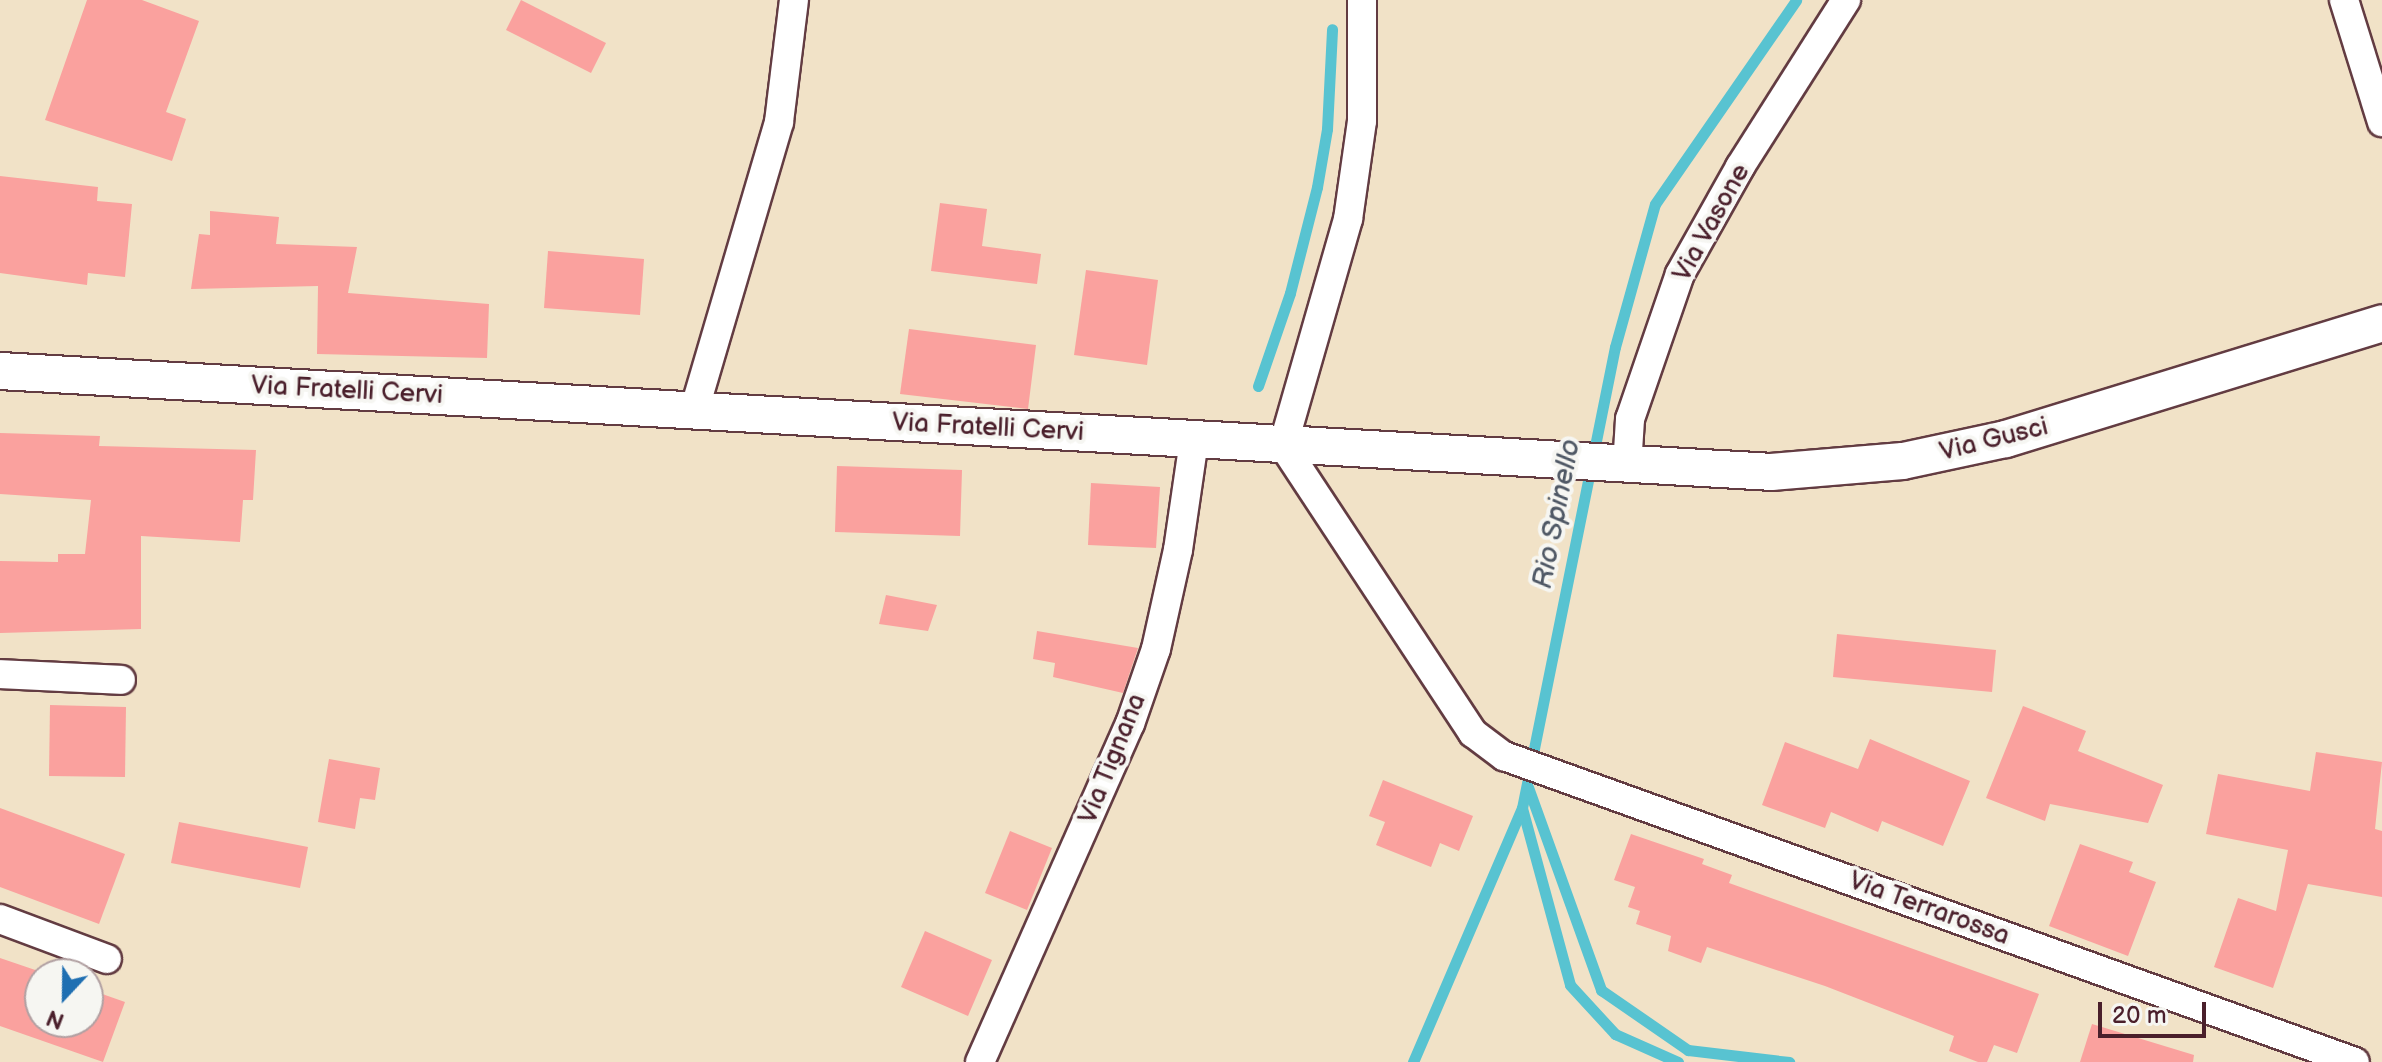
<!DOCTYPE html>
<style>
body{margin:0}
#map{position:relative;width:2382px;height:1062px;overflow:hidden;background:#f1e2c7;font-family:"Balsamiq Sans",sans-serif}
div>[style]{position:absolute}
.stream>*{height:11px;margin:-5.5px;padding:0 5.5px;transform-origin:5.5px;border-radius:5.5px;background:#58c3d1}
.building>*{inset:0;background:#faa19e}
.roads{filter:drop-shadow(2px 0 #633c42) drop-shadow(-2px 0 #633c42) drop-shadow(0 2px #633c42) drop-shadow(0 -2px #633c42)}
.minor>*{height:28px;margin:-14px;padding:0 14px;transform-origin:14px;border-radius:14px;background:#fff}
.tertiary>*{height:36px;margin:-18px;padding:0 18px;transform-origin:18px;border-radius:18px;background:#fff}
span{translate:-50% -50%;white-space:nowrap;text-align:center;line-height:1.15;-webkit-text-stroke:8px #f6f6f2;paint-order:stroke}
.street-label{font-size:26px;color:#4a1f2b}
.water-label{font-size:28px;color:#4f5865;font-style:italic}
.north{position:absolute;left:24px;top:958px;width:80px;height:80px;box-sizing:border-box;background:#f6f6f2;border:2px solid #b1a0a2;border-radius:50%;rotate:202deg;font-size:22px;font-weight:700;line-height:32px;text-align:center;color:#4a1f2b}
.north::after{content:'';display:block;margin:auto;width:28px;height:36px;background:#1f6fb2;clip-path:polygon(50% 0,100% 100%,50% 72%,0 100%)}
.scale{position:absolute;left:2098px;top:1002px;width:108px;height:36px;box-sizing:border-box;border:4px solid #4a1f2b;border-top:0;padding-left:10px;font-size:24px;line-height:28px;white-space:nowrap;color:#4a1f2b;-webkit-text-stroke:6px #f6f6f2;paint-order:stroke}
</style>
<div id="map">
<div class="stream">
<div style="left:1258px;top:386px;width:98px;rotate:-71deg"></div>
<div style="left:1290px;top:293px;width:109px;rotate:-75.7deg"></div>
<div style="left:1317px;top:187px;width:59px;rotate:-80.2deg"></div>
<div style="left:1327px;top:129px;width:100px;rotate:-87.1deg"></div>
<div style="left:1528px;top:787px;width:216px;rotate:70.2deg"></div>
<div style="left:1601px;top:990px;width:106px;rotate:34.6deg"></div>
<div style="left:1688px;top:1050px;width:102px;rotate:6.8deg"></div>
<div style="left:1522px;top:808px;width:183px;rotate:74.8deg"></div>
<div style="left:1570px;top:985px;width:67px;rotate:47.4deg"></div>
<div style="left:1615px;top:1034px;width:69px;rotate:24deg"></div>
<div style="left:1413px;top:1062px;width:276px;rotate:-66.8deg"></div>
<div style="left:1522px;top:808px;width:470px;rotate:-78.6deg"></div>
<div style="left:1615px;top:347px;width:148px;rotate:-74.4deg"></div>
<div style="left:1655px;top:204px;width:248px;rotate:-55.3deg"></div>
</div>
<div class="building">
<div style="clip-path:polygon(87px 0,142px 0,199px 21px,166px 112px,186px 119px,172px 161px,45px 120px)"></div>
<div style="clip-path:polygon(521px 0,606px 43px,591px 73px,506px 30px)"></div>
<div style="clip-path:polygon(0 176px,98px 187px,97px 201px,132px 204px,125px 277px,88px 273px,87px 285px,0 273px)"></div>
<div style="clip-path:polygon(940px 203px,987px 209px,982px 246px,1041px 254px,1037px 284px,931px 271px)"></div>
<div style="clip-path:polygon(210px 211px,279px 217px,276px 244px,357px 247px,348px 293px,489px 304px,487px 358px,317px 354px,318px 286px,191px 289px,199px 234px,210px 235px)"></div>
<div style="clip-path:polygon(548px 251px,644px 259px,640px 315px,544px 308px)"></div>
<div style="clip-path:polygon(1086px 270px,1158px 280px,1147px 365px,1074px 355px)"></div>
<div style="clip-path:polygon(909px 329px,1036px 345px,1028px 409px,900px 394px)"></div>
<div style="clip-path:polygon(0 433px,100px 436px,99px 446px,256px 450px,253px 500px,243px 500px,240px 542px,141px 536px,141px 629px,0 633px,0 561px,58px 562px,58px 554px,85px 554px,91px 500px,0 494px)"></div>
<div style="clip-path:polygon(837px 466px,962px 470px,960px 536px,835px 532px)"></div>
<div style="clip-path:polygon(1091px 483px,1160px 487px,1156px 548px,1088px 545px)"></div>
<div style="clip-path:polygon(886px 595px,937px 605px,928px 631px,879px 624px)"></div>
<div style="clip-path:polygon(1037px 631px,1138px 648px,1123px 693px,1053px 677px,1055px 663px,1033px 659px)"></div>
<div style="clip-path:polygon(1837px 634px,1996px 650px,1992px 692px,1833px 677px)"></div>
<div style="clip-path:polygon(50px 705px,126px 707px,125px 777px,49px 776px)"></div>
<div style="clip-path:polygon(2023px 706px,2086px 731px,2078px 751px,2163px 785px,2148px 823px,2050px 804px,2045px 821px,1986px 798px)"></div>
<div style="clip-path:polygon(1870px 739px,1970px 781px,1943px 846px,1882px 821px,1878px 832px,1831px 812px,1825px 828px,1762px 805px,1785px 742px,1858px 769px)"></div>
<div style="clip-path:polygon(2316px 752px,2382px 762px,2375px 829px,2382px 831px,2382px 897px,2308px 884px,2273px 988px,2214px 967px,2238px 898px,2276px 911px,2288px 850px,2206px 834px,2218px 774px,2310px 791px)"></div>
<div style="clip-path:polygon(329px 759px,380px 768px,375px 800px,360px 798px,355px 829px,318px 822px)"></div>
<div style="clip-path:polygon(1383px 780px,1473px 816px,1459px 851px,1440px 843px,1431px 867px,1376px 845px,1385px 822px,1369px 816px)"></div>
<div style="clip-path:polygon(0 808px,125px 854px,99px 924px,0 887px)"></div>
<div style="clip-path:polygon(179px 822px,308px 847px,300px 888px,171px 863px)"></div>
<div style="clip-path:polygon(1010px 831px,1052px 848px,1027px 910px,985px 893px)"></div>
<div style="clip-path:polygon(1631px 834px,1704px 859px,1702px 864px,1732px 875px,1729px 883px,2039px 994px,2017px 1053px,1994px 1045px,1987px 1062px,1978px 1062px,1949px 1051px,1954px 1036px,1825px 986px,1707px 947px,1701px 963px,1668px 951px,1671px 936px,1636px 924px,1640px 911px,1628px 907px,1635px 887px,1614px 880px)"></div>
<div style="clip-path:polygon(2080px 844px,2133px 862px,2129px 872px,2156px 882px,2128px 956px,2049px 926px)"></div>
<div style="clip-path:polygon(925px 931px,992px 960px,968px 1016px,901px 987px)"></div>
<div style="clip-path:polygon(0 958px,47px 974px,40px 974px,40px 1022px,88px 1022px,88px 989px,125px 1002px,103px 1062px,0 1026px)"></div>
<div style="clip-path:polygon(2092px 1024px,2194px 1055px,2193px 1062px,2080px 1062px)"></div>
</div>
<div class="roads">
<div class="minor">
<div style="left:1362px;top:0;width:121px;rotate:90deg"></div>
<div style="left:1362px;top:121px;width:99px;rotate:98.1deg"></div>
<div style="left:1348px;top:219px;width:235px;rotate:106deg"></div>
<div style="left:1283px;top:445px;width:345px;rotate:56.6deg"></div>
<div style="left:1473px;top:733px;width:39px;rotate:37deg"></div>
<div style="left:1504px;top:756px;width:904px;rotate:19.78deg"></div>
<div style="left:2344px;top:0;width:128px;rotate:72.7deg"></div>
<div style="left:694px;top:411px;width:301px;rotate:-73.6deg"></div>
<div style="left:779px;top:122px;width:123px;rotate:-83deg"></div>
<div style="left:1627px;top:467px;width:48px;rotate:-86.4deg"></div>
<div style="left:1630px;top:419px;width:153px;rotate:-71deg"></div>
<div style="left:1680px;top:274px;width:123px;rotate:-60.7deg"></div>
<div style="left:1740px;top:167px;width:198px;rotate:-57.6deg"></div>
<div style="left:0;top:674px;width:121px;rotate:2.8deg"></div>
<div style="left:0;top:919px;width:114px;rotate:20.5deg"></div>
<div style="left:980px;top:1062px;width:370px;rotate:-66.1deg"></div>
<div style="left:1130px;top:724px;width:79px;rotate:-70.9deg"></div>
<div style="left:1156px;top:649px;width:101px;rotate:-77.5deg"></div>
<div style="left:1178px;top:550px;width:111px;rotate:-81.7deg"></div>
</div>
<div class="tertiary">
<div style="left:0;top:371px;width:1774px;rotate:3.26deg"></div>
<div style="left:1771px;top:472px;width:132px;rotate:-4.8deg"></div>
<div style="left:1903px;top:461px;width:105px;rotate:-12.1deg"></div>
<div style="left:2006px;top:439px;width:393px;rotate:-17.1deg"></div>
</div>
</div>
<div class="street-label">
<span style="left:1712px;top:223px;rotate:-61deg">Via Vasone</span>
<span style="left:347px;top:391px;rotate:3deg">Via Fratelli Cervi</span>
<span style="left:988px;top:428px;rotate:3deg">Via Fratelli Cervi</span>
<span style="left:1994px;top:440px;rotate:-14deg">Via Gusci</span>
<span style="left:1113px;top:759px;rotate:-68deg">Via Tignana</span>
<span style="left:1929px;top:909px;rotate:20deg">Via Terrarossa</span>
</div>
<div class="water-label">
<span style="left:1557px;top:514px;rotate:-79deg">Rio Spinello</span>
</div>
<div class="north">N</div>
<div class="scale">20 m</div>
</div>
